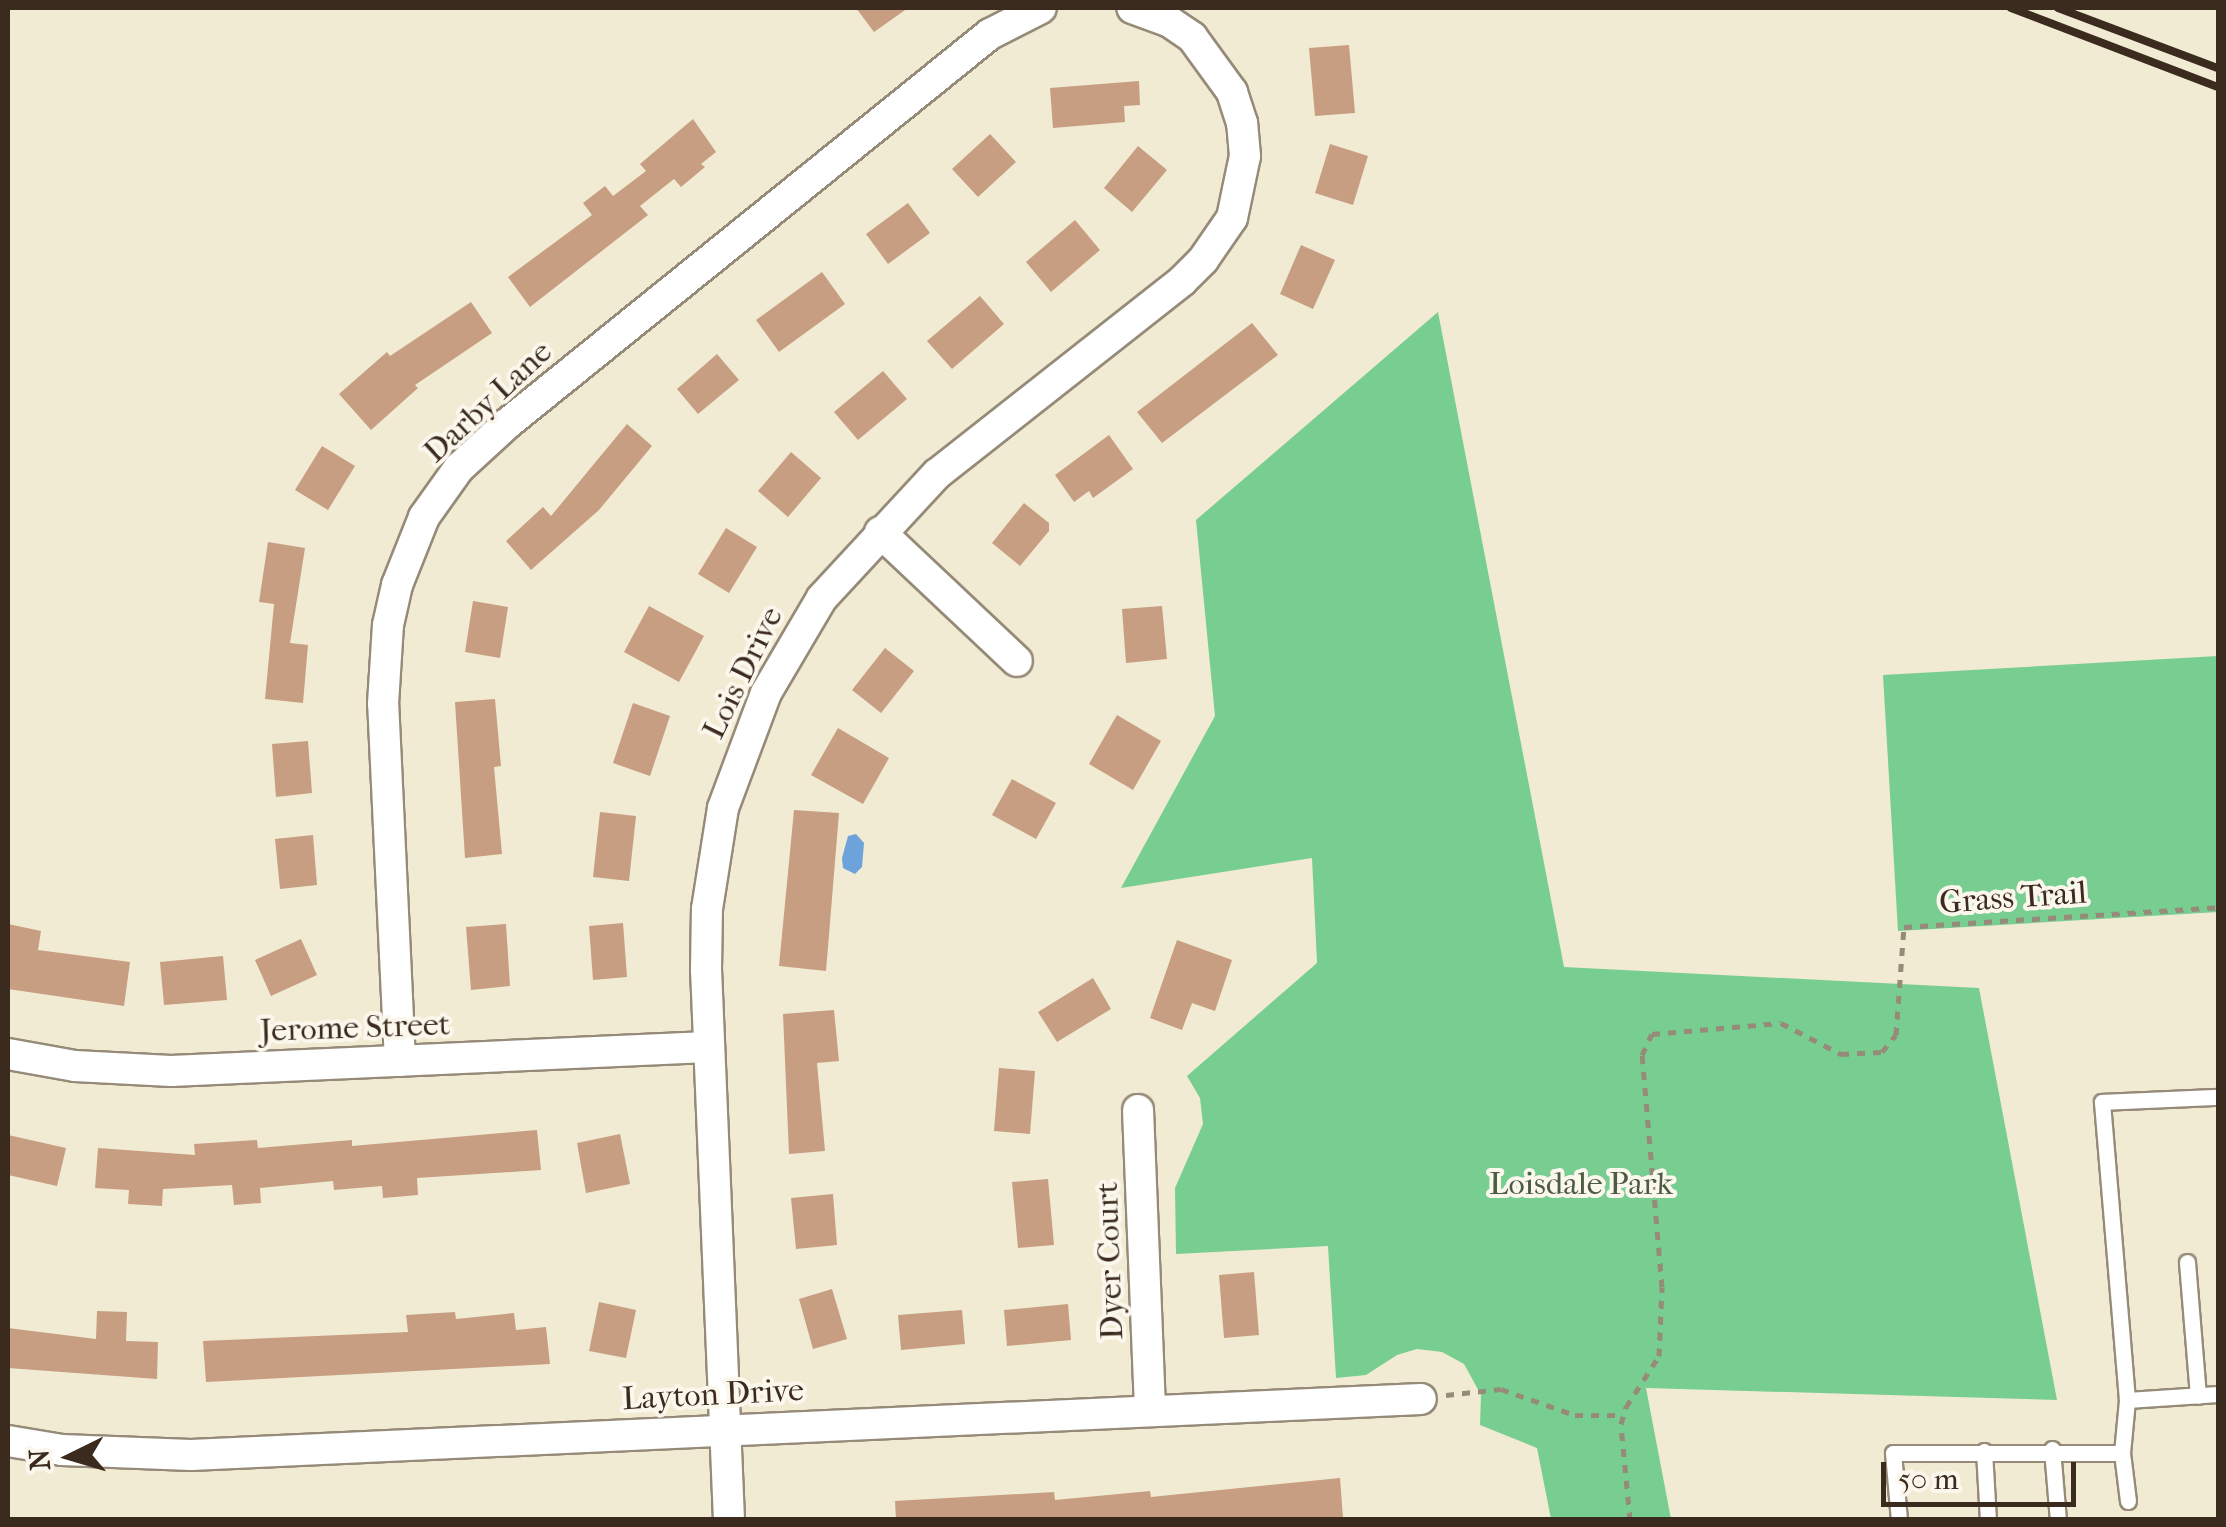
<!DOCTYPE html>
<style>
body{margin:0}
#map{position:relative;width:2226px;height:1527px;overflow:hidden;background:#f1ebd3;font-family:"IM FELL French Canon",serif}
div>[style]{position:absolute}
.green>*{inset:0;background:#78cd91}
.water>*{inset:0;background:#6da3da}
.building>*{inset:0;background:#c79e81}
.path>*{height:5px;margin-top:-2.5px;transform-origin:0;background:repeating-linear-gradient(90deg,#968a78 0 8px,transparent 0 16px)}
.roads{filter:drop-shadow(2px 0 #968a78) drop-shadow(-2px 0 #968a78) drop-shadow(0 2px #968a78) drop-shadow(0 -2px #968a78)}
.lane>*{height:15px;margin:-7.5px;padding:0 7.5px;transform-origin:7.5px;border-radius:7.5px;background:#fff}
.street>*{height:30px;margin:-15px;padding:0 15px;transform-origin:15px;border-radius:15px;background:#fff}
.rail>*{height:8px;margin:-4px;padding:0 4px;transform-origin:4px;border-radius:4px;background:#3b2a1e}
span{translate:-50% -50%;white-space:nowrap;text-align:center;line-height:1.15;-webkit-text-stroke:8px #fbf7ec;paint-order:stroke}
.street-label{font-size:32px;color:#3b2a1e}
.park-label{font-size:32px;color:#4d5b40}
.frame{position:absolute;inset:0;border:10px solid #3b2a1e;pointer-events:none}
.north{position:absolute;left:20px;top:1407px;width:100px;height:100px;-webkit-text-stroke:8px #fbf7ec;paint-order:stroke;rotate:265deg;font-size:28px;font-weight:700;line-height:40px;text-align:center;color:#3b2a1e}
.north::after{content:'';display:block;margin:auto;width:35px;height:45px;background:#3b2a1e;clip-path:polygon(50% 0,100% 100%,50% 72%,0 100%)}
.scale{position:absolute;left:1881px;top:1462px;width:195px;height:45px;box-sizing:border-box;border:5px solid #3b2a1e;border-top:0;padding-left:12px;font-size:30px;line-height:35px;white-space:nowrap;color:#3b2a1e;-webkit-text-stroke:8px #fbf7ec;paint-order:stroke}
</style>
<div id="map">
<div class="green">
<div style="clip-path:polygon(1438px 312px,1564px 967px,1979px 988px,2057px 1400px,1646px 1388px,1671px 1519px,1551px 1519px,1537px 1448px,1480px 1425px,1481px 1395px,1464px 1364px,1442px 1352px,1417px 1349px,1397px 1355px,1366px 1375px,1336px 1378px,1328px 1246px,1176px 1254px,1175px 1188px,1203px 1124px,1200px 1098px,1187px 1076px,1317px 963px,1312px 858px,1121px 888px,1215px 716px,1196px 520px)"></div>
<div style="clip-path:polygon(2218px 656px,2218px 912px,1898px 931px,1883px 675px)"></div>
</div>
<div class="water">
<div style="clip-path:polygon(856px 834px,864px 843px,862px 867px,855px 874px,843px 868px,842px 858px,848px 836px)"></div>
</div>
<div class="building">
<div style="clip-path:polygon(856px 8px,908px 8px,874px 32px)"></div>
<div style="clip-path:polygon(1349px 45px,1355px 113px,1315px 116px,1309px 48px)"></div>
<div style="clip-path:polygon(1139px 81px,1140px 105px,1124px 106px,1125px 122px,1053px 128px,1050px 88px)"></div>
<div style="clip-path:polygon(693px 119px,716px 152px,701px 164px,705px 167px,681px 187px,674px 179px,640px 206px,648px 215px,530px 307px,508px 277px,592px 215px,583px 203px,605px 186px,613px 196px,646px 171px,640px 164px)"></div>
<div style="clip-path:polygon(990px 134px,1016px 162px,978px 197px,952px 169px)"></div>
<div style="clip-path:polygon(1330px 144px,1368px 156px,1353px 205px,1315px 193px)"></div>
<div style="clip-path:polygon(1138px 146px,1167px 170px,1132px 212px,1104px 188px)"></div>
<div style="clip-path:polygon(908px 203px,930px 233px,888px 264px,866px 234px)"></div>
<div style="clip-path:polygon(1075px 220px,1100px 250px,1051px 292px,1026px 262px)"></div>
<div style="clip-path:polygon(1301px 245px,1335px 260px,1313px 309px,1280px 294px)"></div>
<div style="clip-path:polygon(822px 272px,845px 304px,779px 352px,756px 320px)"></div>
<div style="clip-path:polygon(980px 296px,1004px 324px,952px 369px,927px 341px)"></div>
<div style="clip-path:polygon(471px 302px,492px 333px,415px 385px,418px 388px,371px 430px,339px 394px,387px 352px,390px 356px)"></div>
<div style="clip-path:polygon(1252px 323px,1278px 355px,1162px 443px,1137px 412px)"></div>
<div style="clip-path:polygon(717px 354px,739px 380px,698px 414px,677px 389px)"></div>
<div style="clip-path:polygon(883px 371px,907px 399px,858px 440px,834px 412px)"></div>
<div style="clip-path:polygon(627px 424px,652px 446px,599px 510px,531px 570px,506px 541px,543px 507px,551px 516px)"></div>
<div style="clip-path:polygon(1109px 435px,1133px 469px,1093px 498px,1089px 491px,1074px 502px,1055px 475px)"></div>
<div style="clip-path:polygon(322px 446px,355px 466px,328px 510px,295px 490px)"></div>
<div style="clip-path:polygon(791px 452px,821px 478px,788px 517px,758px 491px)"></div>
<div style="clip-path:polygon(1024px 503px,1049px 523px,1049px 531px,1020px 566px,992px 543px)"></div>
<div style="clip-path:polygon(726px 528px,757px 547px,729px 593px,698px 574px)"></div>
<div style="clip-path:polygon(268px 542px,305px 548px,290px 643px,308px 645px,303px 703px,265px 699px,274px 604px,259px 602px)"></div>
<div style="clip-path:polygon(473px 601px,508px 607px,500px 658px,465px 652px)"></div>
<div style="clip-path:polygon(649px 606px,704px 636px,679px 682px,624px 652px)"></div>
<div style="clip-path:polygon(1162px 606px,1167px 659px,1126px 663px,1122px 609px)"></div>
<div style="clip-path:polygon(885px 648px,914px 671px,881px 713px,852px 690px)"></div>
<div style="clip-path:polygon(495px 699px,501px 766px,494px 767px,502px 854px,465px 858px,455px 702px)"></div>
<div style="clip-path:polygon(633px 703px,670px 716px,650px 776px,613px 763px)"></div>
<div style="clip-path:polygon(1117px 715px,1161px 741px,1133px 790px,1089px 764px)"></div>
<div style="clip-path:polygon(838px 728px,889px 758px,863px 804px,811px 775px)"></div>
<div style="clip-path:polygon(308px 741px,312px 793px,276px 797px,272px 744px)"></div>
<div style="clip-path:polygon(1012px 779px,1056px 803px,1036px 839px,992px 815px)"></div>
<div style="clip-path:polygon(794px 810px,839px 813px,826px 971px,779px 966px)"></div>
<div style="clip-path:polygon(600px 812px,636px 816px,629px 881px,593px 877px)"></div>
<div style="clip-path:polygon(313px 835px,317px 885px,280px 889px,275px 839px)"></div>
<div style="clip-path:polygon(623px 923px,627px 977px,593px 980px,589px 926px)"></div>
<div style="clip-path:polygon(8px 924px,41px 931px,38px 950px,130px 962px,124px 1006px,8px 989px)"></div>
<div style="clip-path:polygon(506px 924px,510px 986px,471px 990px,466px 927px)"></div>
<div style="clip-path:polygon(301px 939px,317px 975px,271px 996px,255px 960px)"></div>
<div style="clip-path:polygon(1177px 940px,1232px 960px,1215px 1011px,1192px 1003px,1182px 1030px,1150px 1018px)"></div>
<div style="clip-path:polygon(223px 956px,227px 1000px,164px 1005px,160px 962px)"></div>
<div style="clip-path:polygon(1093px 978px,1111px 1009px,1057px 1042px,1038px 1012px)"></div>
<div style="clip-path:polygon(834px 1010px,839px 1061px,817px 1063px,825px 1151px,789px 1154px,783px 1014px)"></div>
<div style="clip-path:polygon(999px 1068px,1035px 1071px,1030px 1134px,994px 1131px)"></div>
<div style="clip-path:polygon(537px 1130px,541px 1170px,417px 1178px,418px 1195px,383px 1198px,382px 1186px,334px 1190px,333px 1181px,260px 1188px,261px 1203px,234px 1205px,232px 1185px,163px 1189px,162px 1206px,128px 1204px,129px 1190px,95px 1188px,98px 1148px,195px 1155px,194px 1144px,257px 1140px,258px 1148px,352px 1140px,352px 1146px)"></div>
<div style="clip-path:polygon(620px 1134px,630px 1184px,586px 1193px,577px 1143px)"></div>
<div style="clip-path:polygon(8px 1135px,66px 1148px,57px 1186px,8px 1175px)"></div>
<div style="clip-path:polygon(1048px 1179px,1054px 1245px,1018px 1248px,1012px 1182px)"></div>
<div style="clip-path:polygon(833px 1194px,837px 1245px,796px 1249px,791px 1198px)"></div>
<div style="clip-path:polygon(1254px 1272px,1259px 1335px,1224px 1338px,1219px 1275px)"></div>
<div style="clip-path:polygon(832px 1289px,847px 1339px,813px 1349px,799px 1299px)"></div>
<div style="clip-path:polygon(599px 1302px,636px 1310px,626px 1358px,589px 1351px)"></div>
<div style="clip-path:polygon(1068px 1304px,1071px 1340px,1007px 1346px,1004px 1310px)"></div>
<div style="clip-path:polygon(962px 1310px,965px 1344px,901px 1350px,898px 1315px)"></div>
<div style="clip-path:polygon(97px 1311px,127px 1312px,126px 1341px,158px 1342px,157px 1379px,8px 1368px,8px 1328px,96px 1339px)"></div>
<div style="clip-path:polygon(455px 1312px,456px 1319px,514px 1313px,516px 1330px,546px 1327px,550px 1364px,206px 1382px,203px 1341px,408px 1332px,406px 1315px)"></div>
<div style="clip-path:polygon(1340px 1478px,1343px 1518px,1330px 1520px,896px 1520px,895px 1501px,1054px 1492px,1055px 1500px,1150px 1491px,1151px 1497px)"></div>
</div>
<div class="path">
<div style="left:1446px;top:1395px;width:55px;rotate:-6.2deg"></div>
<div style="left:1501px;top:1389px;width:78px;rotate:19.4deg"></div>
<div style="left:1575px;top:1415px;width:47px"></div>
<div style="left:1630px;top:1520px;width:96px;rotate:-95.4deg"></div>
<div style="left:1621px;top:1424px;width:18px;rotate:-74deg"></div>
<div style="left:1626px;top:1407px;width:61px;rotate:-57.1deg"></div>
<div style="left:1659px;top:1356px;width:69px;rotate:-87.5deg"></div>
<div style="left:1662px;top:1287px;width:233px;rotate:-94.9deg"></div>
<div style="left:1642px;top:1055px;width:23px;rotate:-65deg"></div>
<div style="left:1652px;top:1034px;width:129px;rotate:-4.9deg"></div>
<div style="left:1781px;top:1023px;width:68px;rotate:27.3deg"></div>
<div style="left:1841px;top:1054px;width:41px;rotate:-2.8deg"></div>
<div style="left:1882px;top:1052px;width:22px;rotate:-51deg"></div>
<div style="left:1896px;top:1035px;width:108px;rotate:-85.8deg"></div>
<div style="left:1904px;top:927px;width:315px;rotate:-3.6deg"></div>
</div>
<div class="roads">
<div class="lane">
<div style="left:2187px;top:1262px;width:134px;rotate:85.3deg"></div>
<div style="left:2127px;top:1400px;width:91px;rotate:-3.8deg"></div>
<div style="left:2052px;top:1449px;width:71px;rotate:85.2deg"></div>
<div style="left:1984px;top:1451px;width:69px;rotate:86.7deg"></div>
<div style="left:2128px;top:1501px;width:48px;rotate:-97.1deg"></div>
<div style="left:2122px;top:1453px;width:53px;rotate:-84.6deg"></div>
<div style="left:2127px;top:1400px;width:299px;rotate:-94.8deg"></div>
<div style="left:2102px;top:1102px;width:116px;rotate:-2.5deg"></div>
<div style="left:1899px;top:1520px;width:67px;rotate:-95.1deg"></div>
<div style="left:1893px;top:1453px;width:229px"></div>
</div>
<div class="street">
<div style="left:880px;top:532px;width:188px;rotate:43.3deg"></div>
<div style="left:8px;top:1054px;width:68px;rotate:10.2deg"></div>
<div style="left:75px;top:1066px;width:96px;rotate:3deg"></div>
<div style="left:171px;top:1071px;width:537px;rotate:-2.56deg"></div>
<div style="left:400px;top:1061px;width:357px;rotate:-92.7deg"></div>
<div style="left:383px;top:704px;width:79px;rotate:-86.4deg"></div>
<div style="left:388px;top:625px;width:41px;rotate:-77.3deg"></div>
<div style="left:397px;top:585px;width:73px;rotate:-68.3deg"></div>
<div style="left:424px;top:517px;width:60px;rotate:-54.5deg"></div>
<div style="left:459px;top:468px;width:67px;rotate:-42.6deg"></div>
<div style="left:508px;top:423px;width:619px;rotate:-38.91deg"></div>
<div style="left:990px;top:34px;width:57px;rotate:-27deg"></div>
<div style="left:1138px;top:1110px;width:300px;rotate:87.7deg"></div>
<div style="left:8px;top:1441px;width:55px;rotate:9.5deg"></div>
<div style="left:62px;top:1450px;width:129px;rotate:2.2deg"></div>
<div style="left:191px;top:1455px;width:1231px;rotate:-2.61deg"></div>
<div style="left:729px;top:1520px;width:550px;rotate:-92.39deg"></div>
<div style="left:706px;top:970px;width:61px;rotate:-89.1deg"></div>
<div style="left:707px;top:909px;width:102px;rotate:-81deg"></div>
<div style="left:723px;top:808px;width:123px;rotate:-69.5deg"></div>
<div style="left:766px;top:693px;width:110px;rotate:-59.5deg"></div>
<div style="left:822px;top:598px;width:169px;rotate:-47.2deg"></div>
<div style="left:937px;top:474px;width:312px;rotate:-38.2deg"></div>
<div style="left:1182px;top:281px;width:30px;rotate:-45deg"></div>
<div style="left:1203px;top:260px;width:51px;rotate:-55.4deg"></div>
<div style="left:1232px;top:218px;width:63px;rotate:-78.2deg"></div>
<div style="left:1245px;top:156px;width:33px;rotate:-95deg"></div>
<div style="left:1242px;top:123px;width:33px;rotate:-108deg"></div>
<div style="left:1232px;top:92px;width:68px;rotate:-126deg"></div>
<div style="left:1192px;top:37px;width:27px;rotate:-146deg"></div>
<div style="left:1170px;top:22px;width:40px;rotate:-159.8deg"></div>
</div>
</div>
<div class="rail">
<div style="left:2011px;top:8px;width:222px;rotate:20.9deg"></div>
<div style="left:2058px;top:8px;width:171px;rotate:20.6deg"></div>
</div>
<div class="street-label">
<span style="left:488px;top:402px;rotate:-43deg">Darby Lane</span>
<span style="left:743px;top:673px;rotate:-64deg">Lois Drive</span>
<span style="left:2013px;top:898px;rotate:-4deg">Grass Trail</span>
<span style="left:355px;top:1028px;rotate:-2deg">Jerome Street</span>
<span style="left:1110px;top:1261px;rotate:-92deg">Dyer Court</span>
<span style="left:713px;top:1395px;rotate:-3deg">Layton Drive</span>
</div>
<div class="park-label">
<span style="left:1581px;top:1184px">Loisdale Park</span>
</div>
<div class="frame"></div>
<div class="north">N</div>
<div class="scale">50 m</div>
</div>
